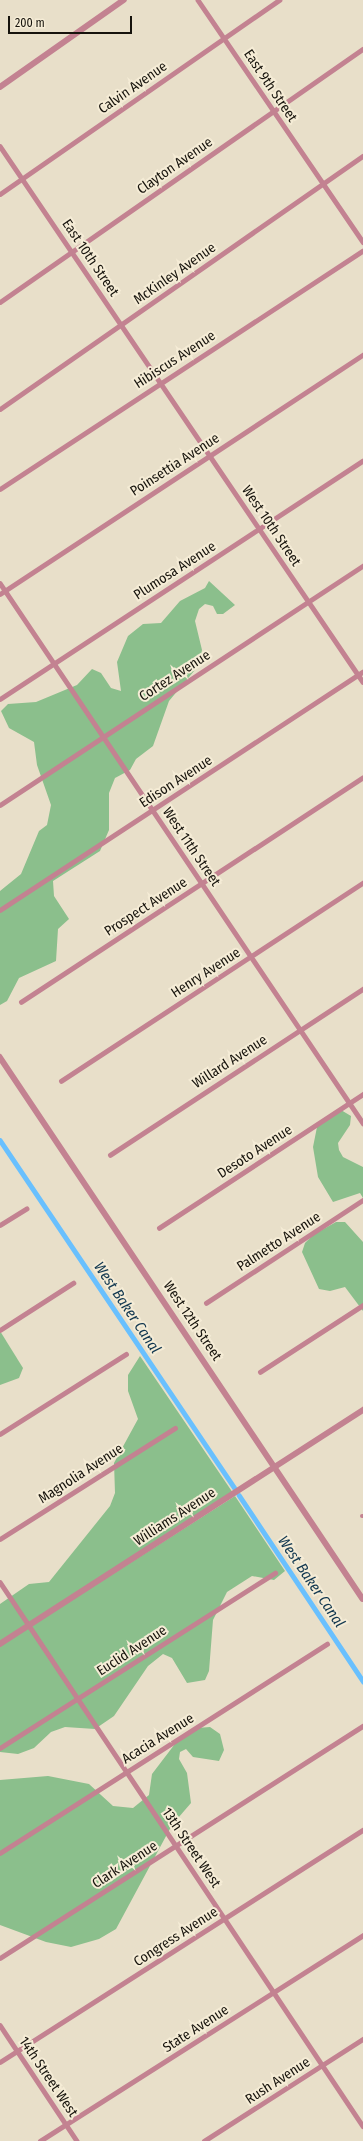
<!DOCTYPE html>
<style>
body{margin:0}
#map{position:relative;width:363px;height:2141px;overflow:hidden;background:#e8dfc9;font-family:"Fira Sans Condensed",sans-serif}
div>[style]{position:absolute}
.green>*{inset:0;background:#8bbf8c}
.canal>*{height:4.5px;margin:-2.25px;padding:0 2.25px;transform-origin:2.25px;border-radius:2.25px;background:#69c0fe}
.minor>*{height:4.5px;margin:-2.25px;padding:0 2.25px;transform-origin:2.25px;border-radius:2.25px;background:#c38291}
.tertiary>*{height:5.5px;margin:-2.75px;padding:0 2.75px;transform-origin:2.75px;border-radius:2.75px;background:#c38291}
span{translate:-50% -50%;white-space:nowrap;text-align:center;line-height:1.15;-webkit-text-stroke:4px #f5ecd6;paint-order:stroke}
.street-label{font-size:14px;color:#16130c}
.water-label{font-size:15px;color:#11374f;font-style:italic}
.scale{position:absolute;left:8px;top:16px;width:124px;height:18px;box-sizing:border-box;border:2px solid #16130c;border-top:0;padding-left:5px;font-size:12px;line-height:14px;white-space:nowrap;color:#16130c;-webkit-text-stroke:3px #f5ecd6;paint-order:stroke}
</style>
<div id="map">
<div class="green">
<div style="clip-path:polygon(209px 581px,235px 605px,223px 614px,217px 614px,213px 606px,205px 604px,199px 609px,195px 621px,202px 650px,199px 665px,169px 701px,153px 746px,136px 759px,130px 770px,115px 778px,109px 793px,109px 830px,100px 851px,53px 881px,54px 896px,69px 919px,58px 929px,56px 961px,19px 978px,7px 1001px,0 1005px,0 891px,21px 874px,39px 831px,47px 825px,51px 805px,37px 765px,34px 742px,9px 728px,1px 711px,8px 704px,36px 702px,77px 685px,92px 669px,101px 673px,111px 688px,121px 691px,117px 662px,128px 636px,143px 624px,161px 623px,180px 601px,205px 588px)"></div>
<div style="clip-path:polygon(341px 1110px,351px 1116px,350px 1125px,338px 1143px,339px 1150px,343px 1157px,363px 1167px,363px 1198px,360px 1193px,333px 1202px,318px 1177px,313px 1147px,317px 1127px)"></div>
<div style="clip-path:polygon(336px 1222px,345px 1222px,363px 1242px,363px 1311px,345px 1287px,330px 1291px,319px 1289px,302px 1252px,305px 1243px,313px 1235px)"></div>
<div style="clip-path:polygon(0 1331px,23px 1368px,19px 1378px,0 1385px)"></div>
<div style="clip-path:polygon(140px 1356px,233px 1493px,0 1641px,0 1604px,29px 1584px,49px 1582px,110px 1506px,115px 1493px,114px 1463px,138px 1419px,128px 1391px,128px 1375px)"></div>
<div style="clip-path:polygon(235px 1496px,285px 1571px,274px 1580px,252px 1576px,227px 1592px,213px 1620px,209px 1671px,205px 1680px,187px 1683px,172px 1658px,163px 1654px,148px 1666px,114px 1716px,95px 1729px,65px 1727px,51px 1732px,34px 1748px,18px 1754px,0 1752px,0 1646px)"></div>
<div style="clip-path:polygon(210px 1727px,220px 1734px,224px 1750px,219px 1761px,193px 1757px,186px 1749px,180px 1752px,179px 1759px,187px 1773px,191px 1803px,172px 1825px,116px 1929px,99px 1939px,71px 1947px,46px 1942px,0 1925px,0 1780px,48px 1776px,89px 1784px,113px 1806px,133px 1808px,149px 1795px,152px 1774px,181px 1736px,197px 1728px)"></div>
</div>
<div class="canal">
<div style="left:0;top:1140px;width:421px;rotate:56deg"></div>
<div style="left:239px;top:1495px;width:224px;rotate:56.3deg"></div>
</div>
<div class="minor">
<div style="left:198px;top:0;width:293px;rotate:55.7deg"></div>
<div style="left:0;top:146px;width:647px;rotate:55.89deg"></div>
<div style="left:0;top:194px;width:340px;rotate:-34.8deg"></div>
<div style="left:0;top:302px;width:442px;rotate:-34.9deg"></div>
<div style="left:0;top:409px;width:442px;rotate:-34.9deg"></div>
<div style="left:0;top:489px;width:434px;rotate:-33.3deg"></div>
<div style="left:0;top:583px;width:651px;rotate:56.09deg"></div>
<div style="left:0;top:594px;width:435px;rotate:-33.4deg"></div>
<div style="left:0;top:699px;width:434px;rotate:-33.3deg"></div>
<div style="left:0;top:805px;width:435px;rotate:-33.4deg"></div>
<div style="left:0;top:910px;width:434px;rotate:-33.3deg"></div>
<div style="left:21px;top:1002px;width:409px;rotate:-33.3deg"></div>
<div style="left:61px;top:1081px;width:361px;rotate:-33.3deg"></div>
<div style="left:110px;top:1155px;width:303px;rotate:-33.3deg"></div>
<div style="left:0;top:1225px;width:31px;rotate:-32deg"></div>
<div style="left:159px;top:1228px;width:244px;rotate:-33.3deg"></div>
<div style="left:206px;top:1303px;width:188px;rotate:-33.3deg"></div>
<div style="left:0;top:1330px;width:87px;rotate:-32.8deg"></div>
<div style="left:260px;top:1372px;width:123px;rotate:-33deg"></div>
<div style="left:0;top:1434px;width:149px;rotate:-32.4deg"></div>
<div style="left:362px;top:1516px;width:1px"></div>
<div style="left:0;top:1539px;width:207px;rotate:-32.4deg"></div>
<div style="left:0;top:1582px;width:654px;rotate:56.29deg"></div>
<div style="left:0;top:1748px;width:326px;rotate:-32.5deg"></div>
<div style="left:0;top:1853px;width:388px;rotate:-32.6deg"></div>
<div style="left:0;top:1958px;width:431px;rotate:-32.6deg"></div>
<div style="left:0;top:2025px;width:139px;rotate:56.4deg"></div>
<div style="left:0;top:2062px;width:431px;rotate:-32.6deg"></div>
<div style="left:40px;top:2141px;width:383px;rotate:-32.5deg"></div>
<div style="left:204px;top:2141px;width:189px;rotate:-32.7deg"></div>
</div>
<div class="tertiary">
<div style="left:0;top:87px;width:151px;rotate:-35.1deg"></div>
<div style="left:0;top:1057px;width:652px;rotate:56.19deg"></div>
<div style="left:0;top:1644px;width:432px;rotate:-32.8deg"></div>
</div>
<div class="street-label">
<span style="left:270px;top:86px;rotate:56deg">East 9th Street</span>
<span style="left:133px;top:88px;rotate:-35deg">Calvin Avenue</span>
<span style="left:175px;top:166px;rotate:-35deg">Clayton Avenue</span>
<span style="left:90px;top:258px;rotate:56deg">East 10th Street</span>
<span style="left:175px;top:274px;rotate:-35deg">McKinley Avenue</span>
<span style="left:175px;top:360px;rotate:-33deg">Hibiscus Avenue</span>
<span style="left:175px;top:465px;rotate:-33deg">Poinsettia Avenue</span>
<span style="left:271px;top:526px;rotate:56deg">West 10th Street</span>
<span style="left:175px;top:571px;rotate:-33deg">Plumosa Avenue</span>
<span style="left:175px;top:676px;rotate:-33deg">Cortez Avenue</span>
<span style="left:176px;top:782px;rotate:-33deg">Edison Avenue</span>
<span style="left:191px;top:847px;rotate:56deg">West 11th Street</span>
<span style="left:146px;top:907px;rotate:-33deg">Prospect Avenue</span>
<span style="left:206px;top:973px;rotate:-33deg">Henry Avenue</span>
<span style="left:230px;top:1062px;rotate:-33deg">Willard Avenue</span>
<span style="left:255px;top:1152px;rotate:-33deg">Desoto Avenue</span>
<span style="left:279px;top:1242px;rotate:-33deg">Palmetto Avenue</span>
<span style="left:192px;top:1321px;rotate:56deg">West 12th Street</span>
<span style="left:81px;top:1474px;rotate:-33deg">Magnolia Avenue</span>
<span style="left:175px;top:1517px;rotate:-33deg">Williams Avenue</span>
<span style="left:132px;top:1651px;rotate:-33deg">Euclid Avenue</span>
<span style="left:158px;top:1739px;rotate:-32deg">Acacia Avenue</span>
<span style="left:191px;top:1848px;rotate:56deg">13th Street West</span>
<span style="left:125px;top:1865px;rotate:-33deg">Clark Avenue</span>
<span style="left:176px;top:1937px;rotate:-33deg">Congress Avenue</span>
<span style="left:196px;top:2029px;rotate:-33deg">State Avenue</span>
<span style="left:48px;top:2077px;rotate:56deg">14th Street West</span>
<span style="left:278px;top:2081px;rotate:-33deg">Rush Avenue</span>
</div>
<div class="water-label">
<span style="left:127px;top:1308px;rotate:56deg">West Baker Canal</span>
<span style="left:311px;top:1582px;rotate:56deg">West Baker Canal</span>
</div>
<div class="scale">200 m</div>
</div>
